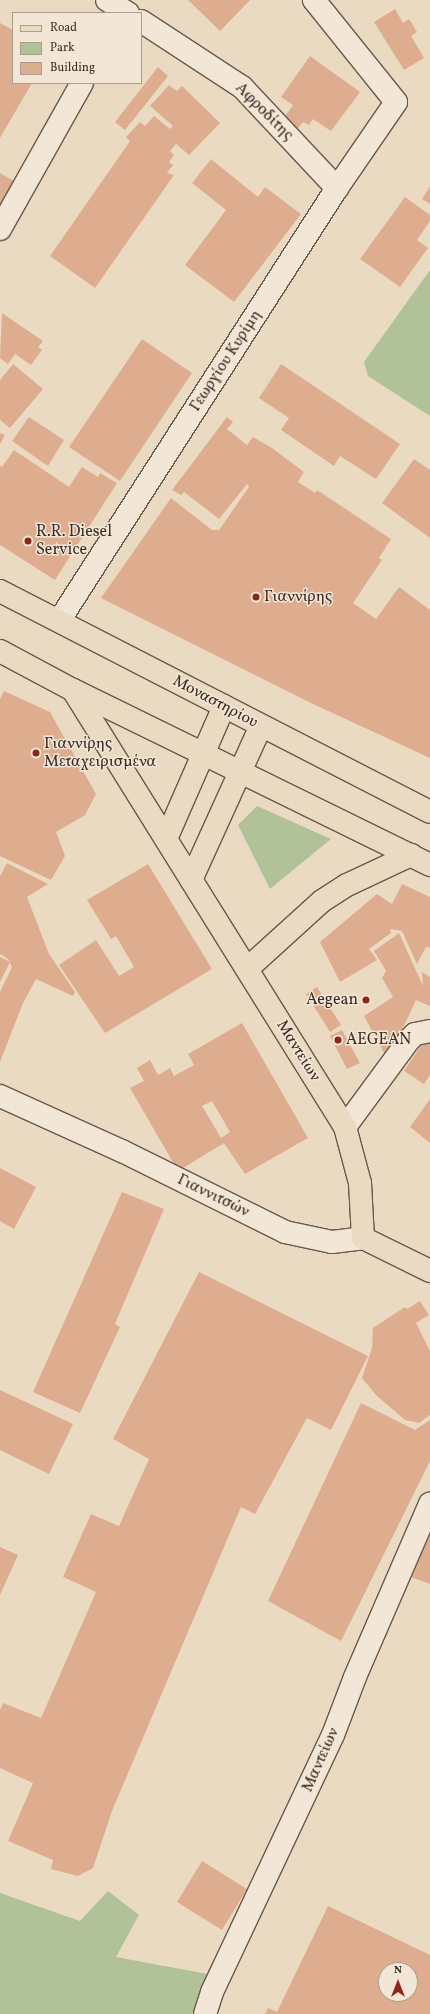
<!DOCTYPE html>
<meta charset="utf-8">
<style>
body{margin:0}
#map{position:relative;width:430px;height:2014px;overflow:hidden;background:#ebdac2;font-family:Vollkorn,serif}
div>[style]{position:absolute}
.green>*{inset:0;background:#b1c198}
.building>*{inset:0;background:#dead90}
.roads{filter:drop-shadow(1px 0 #69584c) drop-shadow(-1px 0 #69584c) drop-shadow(0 1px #69584c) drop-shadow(0 -1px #69584c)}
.minor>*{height:22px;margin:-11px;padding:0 11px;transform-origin:11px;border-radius:11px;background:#f2e7d7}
.major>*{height:22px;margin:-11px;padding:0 11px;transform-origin:11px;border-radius:11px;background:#ebdac2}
.dots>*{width:11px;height:11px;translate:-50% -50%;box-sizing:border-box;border:2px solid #f2e7d7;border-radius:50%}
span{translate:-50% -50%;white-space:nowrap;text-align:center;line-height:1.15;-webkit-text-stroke:3px #f2e7d7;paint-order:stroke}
.street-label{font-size:16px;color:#3e2c24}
.poi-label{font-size:16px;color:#3e2c24}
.left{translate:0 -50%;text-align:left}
.right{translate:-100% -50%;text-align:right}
.legend{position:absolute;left:12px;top:12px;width:130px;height:72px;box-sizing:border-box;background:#f2e7d7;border:1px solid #aa9c8f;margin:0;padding:5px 7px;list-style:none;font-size:12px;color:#3e2c24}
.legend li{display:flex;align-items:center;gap:8px;height:20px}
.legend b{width:20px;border:1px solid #aa9c8f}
.north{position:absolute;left:378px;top:1962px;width:40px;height:40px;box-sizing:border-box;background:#f2e7d7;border:1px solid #aa9c8f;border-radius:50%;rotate:0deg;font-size:11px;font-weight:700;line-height:16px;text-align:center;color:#3e2c24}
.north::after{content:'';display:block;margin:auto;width:14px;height:18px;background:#8f2418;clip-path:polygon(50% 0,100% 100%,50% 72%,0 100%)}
</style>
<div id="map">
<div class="green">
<div style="clip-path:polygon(430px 270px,430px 416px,368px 376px,364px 362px)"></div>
<div style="clip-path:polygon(257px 806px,331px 839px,270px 889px,238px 825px)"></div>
<div style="clip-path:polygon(108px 1891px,139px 1915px,116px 1957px,213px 1975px,192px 2014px,0 2014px,0 1893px,80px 1921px)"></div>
</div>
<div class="building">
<div style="clip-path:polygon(188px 0,250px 0,220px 31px)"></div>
<div style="clip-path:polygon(395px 9px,403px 23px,409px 19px,417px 32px,411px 36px,424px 58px,404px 70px,374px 22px)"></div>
<div style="clip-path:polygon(0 23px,13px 30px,13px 83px,32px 83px,0 138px)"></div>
<div style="clip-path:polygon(310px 56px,360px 92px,331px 131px,313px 119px,309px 125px,303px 122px,297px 130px,283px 119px,293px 105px,281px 97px)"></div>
<div style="clip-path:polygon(158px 67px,168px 76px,125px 130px,115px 122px)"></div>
<div style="clip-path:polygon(169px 85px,177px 91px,182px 86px,220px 123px,189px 155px,176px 144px,170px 151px,174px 155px,169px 162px,173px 165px,167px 173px,174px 175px,95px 288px,50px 256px,130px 141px,126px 137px,140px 122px,145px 126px,154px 116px,170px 129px,173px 126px,150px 106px)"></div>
<div style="clip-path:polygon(211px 159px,258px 197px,265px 187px,301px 214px,234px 302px,185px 265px,226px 210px,192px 183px)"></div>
<div style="clip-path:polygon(0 173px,14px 181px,0 204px)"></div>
<div style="clip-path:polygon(430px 186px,430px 204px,422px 199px)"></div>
<div style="clip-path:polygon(405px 197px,430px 215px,430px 221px,417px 240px,428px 248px,400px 287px,360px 259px)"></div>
<div style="clip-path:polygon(2px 313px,43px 341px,38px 347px,42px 350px,31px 365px,15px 354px,8px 364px,0 358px)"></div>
<div style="clip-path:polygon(142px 339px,192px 373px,120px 481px,69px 447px)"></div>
<div style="clip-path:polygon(13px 364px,43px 389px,10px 428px,0 420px,0 380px)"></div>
<div style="clip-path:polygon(281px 364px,400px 444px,376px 479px,340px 456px,334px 466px,281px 430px,289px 418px,259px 398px)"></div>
<div style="clip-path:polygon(29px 417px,64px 440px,48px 466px,12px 441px)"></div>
<div style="clip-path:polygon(227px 417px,233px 422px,227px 429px,247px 445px,253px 437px,272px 448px,304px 472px,298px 482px,315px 493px,317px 490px,391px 539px,379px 558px,382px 560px,353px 603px,376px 619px,399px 587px,430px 610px,430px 758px,313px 704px,101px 598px,171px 498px,212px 530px,219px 530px,249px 487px,247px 484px,219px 519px,184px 492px,181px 495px,172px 490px)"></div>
<div style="clip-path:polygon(0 433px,5px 435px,0 444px)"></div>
<div style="clip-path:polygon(14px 450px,69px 487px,82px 467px,98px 477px,100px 473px,117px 483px,55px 580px,0 545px,0 466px,2px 467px)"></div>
<div style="clip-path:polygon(414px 459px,430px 470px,430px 538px,382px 503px)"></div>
<div style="clip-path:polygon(4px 691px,50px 712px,96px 794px,85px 815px,56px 832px,65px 856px,51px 880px,0 856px,0 699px)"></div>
<div style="clip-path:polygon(7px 863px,48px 884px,27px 897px,49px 954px,75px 992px,73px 996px,36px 979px,23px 1003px,0 1062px,0 992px,12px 967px,8px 959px,0 954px,0 876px)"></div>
<div style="clip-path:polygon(148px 864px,212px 969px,105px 1033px,59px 965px,96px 940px,119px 976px,134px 967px,116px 936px,111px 939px,87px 900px)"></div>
<div style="clip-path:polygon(402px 884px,430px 897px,430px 948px,426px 947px,417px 964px,402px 931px,390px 929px,391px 933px,369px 949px,377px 960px,340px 982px,320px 942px,377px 894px,392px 904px)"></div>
<div style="clip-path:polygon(399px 933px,423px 986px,422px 972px,430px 977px,430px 1006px,416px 1000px,388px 1060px,364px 1016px,393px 997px,382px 978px,386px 971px,374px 951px)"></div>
<div style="clip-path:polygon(0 957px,10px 962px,0 982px)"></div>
<div style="clip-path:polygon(317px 987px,341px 1025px,330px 1032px,306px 994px)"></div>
<div style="clip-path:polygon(evenodd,242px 1023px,308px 1138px,245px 1174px,224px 1143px,178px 1171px,130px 1088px,144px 1081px,137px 1068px,150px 1060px,158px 1075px,170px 1068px,174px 1076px,194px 1065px,188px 1054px,242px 1023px,212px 1101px,230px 1132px,221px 1138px,202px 1106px,212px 1101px)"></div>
<div style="clip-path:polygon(342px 1030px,360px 1063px,347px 1069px,330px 1036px)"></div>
<div style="clip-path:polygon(426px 1038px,430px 1041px,430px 1075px,424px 1084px,404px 1071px)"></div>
<div style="clip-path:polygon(430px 1099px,430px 1143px,410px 1127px)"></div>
<div style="clip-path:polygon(0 1168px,36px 1187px,14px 1229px,0 1221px)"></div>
<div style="clip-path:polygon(122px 1192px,164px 1209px,115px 1324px,120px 1327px,80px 1413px,33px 1392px)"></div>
<div style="clip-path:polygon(199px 1272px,368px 1356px,331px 1430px,307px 1418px,255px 1514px,241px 1507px,112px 1811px,93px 1868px,78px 1876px,51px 1869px,53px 1860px,8px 1841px,33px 1783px,0 1768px,0 1710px,3px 1703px,41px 1718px,96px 1592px,63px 1577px,91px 1514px,119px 1526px,149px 1459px,113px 1439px)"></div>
<div style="clip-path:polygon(420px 1301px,429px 1315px,416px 1323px,430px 1351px,430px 1415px,419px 1423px,405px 1420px,376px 1395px,362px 1378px,372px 1348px,373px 1328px,405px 1307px,407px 1309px)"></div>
<div style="clip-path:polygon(0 1390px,73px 1424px,49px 1474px,0 1450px)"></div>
<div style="clip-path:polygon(361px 1403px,415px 1430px,430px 1420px,430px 1461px,341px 1641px,268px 1601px)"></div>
<div style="clip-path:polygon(430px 1525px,430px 1584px,408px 1576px)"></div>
<div style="clip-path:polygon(0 1547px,18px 1555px,0 1595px)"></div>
<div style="clip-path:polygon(202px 1861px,247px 1889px,222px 1930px,177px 1902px)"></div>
<div style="clip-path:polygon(evenodd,328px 1906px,430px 1955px,430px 2014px,265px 2014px,268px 2008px,277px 2012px,328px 1906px,386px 1970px,410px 1970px,410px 1994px,386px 1994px,386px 1970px)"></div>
</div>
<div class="roads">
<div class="minor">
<div style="left:107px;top:0;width:25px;rotate:32deg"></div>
<div style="left:141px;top:21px;width:121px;rotate:33.2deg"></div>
<div style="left:242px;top:87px;width:139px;rotate:46.8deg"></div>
<div style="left:0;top:229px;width:167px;rotate:-60.7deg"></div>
<div style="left:59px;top:621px;width:515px;rotate:-57.3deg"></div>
<div style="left:337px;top:188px;width:104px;rotate:-55.5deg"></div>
<div style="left:396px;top:102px;width:131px;rotate:-128.8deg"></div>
<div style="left:0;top:1096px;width:134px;rotate:24.3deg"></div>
<div style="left:122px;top:1151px;width:182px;rotate:26.4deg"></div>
<div style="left:285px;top:1232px;width:48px;rotate:12deg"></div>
<div style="left:332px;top:1242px;width:31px;rotate:-7deg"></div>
<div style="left:345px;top:1127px;width:108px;rotate:-53.7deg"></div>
<div style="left:409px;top:1040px;width:8px;rotate:-45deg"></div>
<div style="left:415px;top:1034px;width:15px;rotate:-11deg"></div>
<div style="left:205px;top:2014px;width:23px;rotate:-72deg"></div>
<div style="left:212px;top:1992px;width:284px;rotate:-64.8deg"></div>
<div style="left:333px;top:1735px;width:62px;rotate:-69.2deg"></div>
<div style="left:355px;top:1677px;width:189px;rotate:-66.6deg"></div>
</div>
<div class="major">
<div style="left:0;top:591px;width:483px;rotate:27.2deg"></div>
<div style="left:0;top:651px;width:83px;rotate:28.1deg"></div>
<div style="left:73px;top:690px;width:398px;rotate:26.1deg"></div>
<div style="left:73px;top:690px;width:515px;rotate:58.1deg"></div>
<div style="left:345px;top:1127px;width:58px;rotate:75deg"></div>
<div style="left:360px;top:1183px;width:55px;rotate:86.9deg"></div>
<div style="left:363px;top:1238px;width:75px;rotate:26.2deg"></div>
<div style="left:166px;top:839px;width:145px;rotate:-66.4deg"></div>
<div style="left:191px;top:880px;width:169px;rotate:-65.6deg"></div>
<div style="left:247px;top:969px;width:101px;rotate:-42.2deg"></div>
<div style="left:322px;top:901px;width:30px;rotate:-33deg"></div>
<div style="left:347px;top:885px;width:71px;rotate:-25.1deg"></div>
</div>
</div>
<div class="dots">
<div style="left:28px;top:541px;background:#8f2418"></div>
<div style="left:256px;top:597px;background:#8f2418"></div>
<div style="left:36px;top:753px;background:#8f2418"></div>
<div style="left:366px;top:1000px;background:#8f2418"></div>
<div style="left:338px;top:1040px;background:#8f2418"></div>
</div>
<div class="street-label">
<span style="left:264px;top:112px;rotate:45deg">Αφροδίτης</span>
<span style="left:226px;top:361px;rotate:-57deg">Γεωργίου Κυρίμη</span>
<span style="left:215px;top:702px;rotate:28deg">Μοναστηρίου</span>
<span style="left:298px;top:1051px;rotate:58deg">Μαντείων</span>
<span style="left:213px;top:1196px;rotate:26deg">Γιαννιτσών</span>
<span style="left:321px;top:1760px;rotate:-66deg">Μαντείων</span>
</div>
<div class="poi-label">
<span class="left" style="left:36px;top:541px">R.R. Diesel<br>Service</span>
<span class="left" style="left:264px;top:597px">Γιαννίρης</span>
<span class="left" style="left:44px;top:753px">Γιαννίρης<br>Μεταχειρισμένα</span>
<span class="right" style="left:358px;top:1000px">Aegean</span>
<span class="left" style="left:346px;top:1040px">AEGEAN</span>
</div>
<ul class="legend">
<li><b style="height:5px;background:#ebdac2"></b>Road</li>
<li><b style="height:11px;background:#b1c198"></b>Park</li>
<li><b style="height:11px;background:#dead90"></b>Building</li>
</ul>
<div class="north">N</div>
</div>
